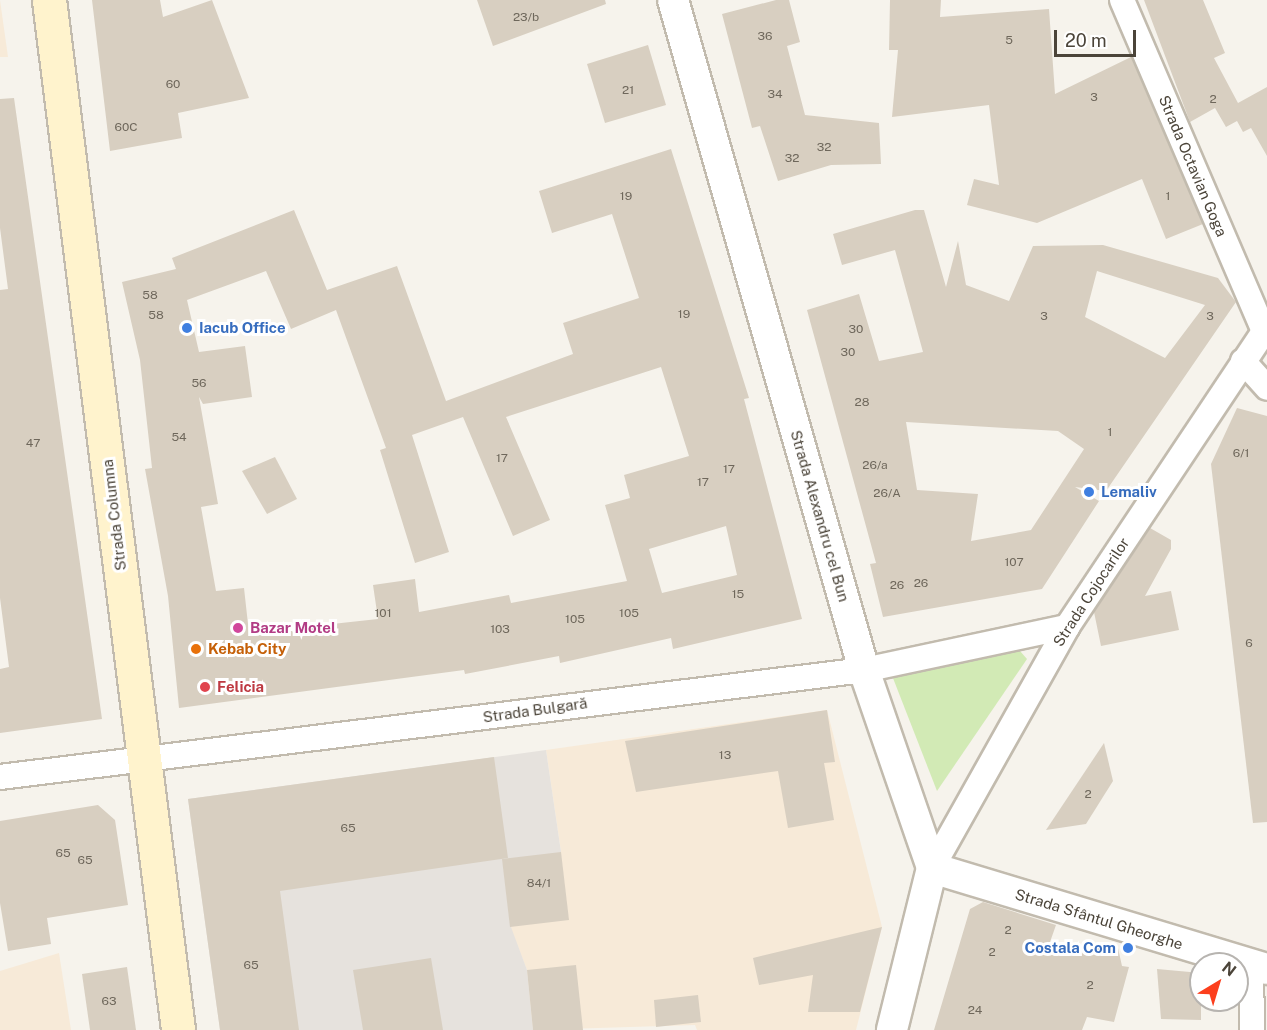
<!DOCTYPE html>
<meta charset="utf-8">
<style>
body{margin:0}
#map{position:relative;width:1267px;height:1030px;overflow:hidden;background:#f6f3ec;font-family:"Public Sans",sans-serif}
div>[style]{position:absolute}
.commercial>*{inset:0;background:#f7ead8}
.industrial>*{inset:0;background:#e6e2dd}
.green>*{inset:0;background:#d2eab5}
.building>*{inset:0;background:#d8cfc1}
.roads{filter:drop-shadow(2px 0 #c2bbae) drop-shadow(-2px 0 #c2bbae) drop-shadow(0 2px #c2bbae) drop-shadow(0 -2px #c2bbae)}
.minor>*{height:24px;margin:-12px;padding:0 12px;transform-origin:12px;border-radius:12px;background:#fff}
.tertiary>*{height:30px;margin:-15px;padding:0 15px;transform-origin:15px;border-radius:15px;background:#fff}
.secondary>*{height:33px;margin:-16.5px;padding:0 16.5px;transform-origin:16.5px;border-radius:16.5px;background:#fff3cd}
.dots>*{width:16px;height:16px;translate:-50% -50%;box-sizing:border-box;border:3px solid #fff;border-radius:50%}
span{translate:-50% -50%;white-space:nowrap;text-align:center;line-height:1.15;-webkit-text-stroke:6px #fff;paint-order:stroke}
.number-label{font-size:12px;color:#6e675b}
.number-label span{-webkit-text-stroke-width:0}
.street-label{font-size:15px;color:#4b4439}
.shop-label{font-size:15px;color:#366cbe;font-weight:700}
.left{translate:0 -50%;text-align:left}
.right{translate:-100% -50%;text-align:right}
.hotel-label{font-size:15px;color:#b23c85;font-weight:700}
.food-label{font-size:15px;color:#c56008;font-weight:700}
.health-label{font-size:15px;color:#be3a42;font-weight:700}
.north{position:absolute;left:1189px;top:952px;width:60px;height:60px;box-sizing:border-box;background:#fff;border:2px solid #b7b4b0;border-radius:50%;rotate:38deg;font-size:16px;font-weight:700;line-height:24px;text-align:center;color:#4b4439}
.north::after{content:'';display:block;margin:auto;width:21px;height:27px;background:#fc3f1d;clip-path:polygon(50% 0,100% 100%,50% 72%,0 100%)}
.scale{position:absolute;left:1054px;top:30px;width:82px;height:27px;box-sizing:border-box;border:3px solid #4b4439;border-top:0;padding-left:8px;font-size:18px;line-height:21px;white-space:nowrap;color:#4b4439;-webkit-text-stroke:4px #fff;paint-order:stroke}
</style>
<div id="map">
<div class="commercial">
<div style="clip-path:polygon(0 0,8px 57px,0 57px)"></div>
<div style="clip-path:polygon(827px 710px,882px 927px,856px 1030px,697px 1030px,695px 1025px,533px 1030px,527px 970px,510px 927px,561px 852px,546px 750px)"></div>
<div style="clip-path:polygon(59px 953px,71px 1030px,0 1030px,0 971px)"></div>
</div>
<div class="industrial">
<div style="clip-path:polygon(546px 750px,561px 852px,511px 927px,527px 970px,533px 1030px,220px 1030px,188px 799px)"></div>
</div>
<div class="green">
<div style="clip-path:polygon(1020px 651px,1027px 659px,937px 791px,891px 673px)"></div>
</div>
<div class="building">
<div style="clip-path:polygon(92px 0,160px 0,163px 17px,212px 0,249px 98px,178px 113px,182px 138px,110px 151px)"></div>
<div style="clip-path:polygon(477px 0,605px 0,606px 4px,493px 46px)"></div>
<div style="clip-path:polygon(776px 0,789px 0,800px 42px,787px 46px,805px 115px,879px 123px,881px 164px,831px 165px,778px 181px,760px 126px,752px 128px,722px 14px)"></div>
<div style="clip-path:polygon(890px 0,941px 0,940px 17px,1049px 9px,1055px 94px,1131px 57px,1203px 224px,1166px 239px,1142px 179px,1037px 223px,967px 205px,974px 179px,999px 185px,989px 105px,892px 117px,898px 50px,889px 50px)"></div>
<div style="clip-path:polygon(1144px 0,1203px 0,1225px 53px,1214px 58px,1238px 103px,1267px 87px,1267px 156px,1251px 128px,1243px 132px,1237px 121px,1226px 127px,1215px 108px,1190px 122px)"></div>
<div style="clip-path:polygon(648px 45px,666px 105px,605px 123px,587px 64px)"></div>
<div style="clip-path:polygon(14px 98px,102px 719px,0 733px,0 669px,9px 667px,0 598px,0 290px,8px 289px,0 228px,0 99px)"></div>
<div style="clip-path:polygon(evenodd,671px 149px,749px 398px,744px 399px,802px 619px,673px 649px,671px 638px,560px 663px,559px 656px,465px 674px,464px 670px,179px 708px,168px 596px,145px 469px,152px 468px,140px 360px,122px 282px,176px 269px,172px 258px,294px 210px,327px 290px,397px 266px,446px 401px,573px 354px,563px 323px,639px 298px,612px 214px,552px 233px,539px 191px,671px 149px,266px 271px,291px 329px,336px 310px,386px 448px,380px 450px,415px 563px,449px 552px,412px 435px,463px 417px,513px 536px,550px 520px,506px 417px,661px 367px,689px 456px,624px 475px,630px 498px,605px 505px,627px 581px,511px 603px,509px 595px,419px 612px,415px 579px,373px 585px,378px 619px,249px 633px,244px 588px,216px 591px,201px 507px,218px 504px,199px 397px,203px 404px,252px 397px,245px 346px,199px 352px,187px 300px,266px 271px,671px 149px,726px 526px,737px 575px,662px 593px,649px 549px,726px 526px)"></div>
<div style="clip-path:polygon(evenodd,915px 210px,924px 210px,946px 287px,958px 241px,966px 285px,1009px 301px,1033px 246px,1103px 245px,1218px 278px,1236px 302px,1106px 491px,1075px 487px,1099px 501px,1042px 589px,883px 617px,870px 564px,876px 563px,807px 310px,859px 294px,879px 361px,923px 352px,895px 250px,842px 265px,833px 234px,915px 210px,1097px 271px,1205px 305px,1165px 358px,1085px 317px,1097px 271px,915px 210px,906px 422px,1058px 431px,1084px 449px,1031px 530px,971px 541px,978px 494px,917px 490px,906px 422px)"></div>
<div style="clip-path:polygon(1237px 408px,1267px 416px,1267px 822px,1253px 823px,1211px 464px)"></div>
<div style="clip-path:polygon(275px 457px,297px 499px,267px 514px,242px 471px)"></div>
<div style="clip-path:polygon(1150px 528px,1171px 540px,1171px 549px,1145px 596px,1171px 591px,1179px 630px,1101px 646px,1094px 612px)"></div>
<div style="clip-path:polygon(827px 710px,835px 762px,824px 763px,834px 820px,788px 828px,778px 771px,636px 792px,625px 741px)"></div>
<div style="clip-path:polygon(1104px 743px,1113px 781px,1086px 824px,1046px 830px)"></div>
<div style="clip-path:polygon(494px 757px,508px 858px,280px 891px,299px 1030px,220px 1030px,188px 799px)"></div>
<div style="clip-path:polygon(98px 805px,115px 820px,128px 905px,47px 918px,51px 944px,8px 951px,0 903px,0 821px)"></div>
<div style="clip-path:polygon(561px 852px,569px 920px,510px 927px,502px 859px)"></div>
<div style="clip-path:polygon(983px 902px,1056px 925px,1050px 942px,1118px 948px,1122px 966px,1129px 967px,1114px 1022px,1087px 1017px,1082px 1030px,934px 1030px,970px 909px)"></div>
<div style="clip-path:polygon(882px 927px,860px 1012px,808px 1012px,813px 975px,759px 985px,753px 958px)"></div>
<div style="clip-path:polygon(431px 958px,443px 1030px,363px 1030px,353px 970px)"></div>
<div style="clip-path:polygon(576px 965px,583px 1030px,533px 1030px,527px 970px)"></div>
<div style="clip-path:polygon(127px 967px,136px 1030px,90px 1030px,82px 974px)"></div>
<div style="clip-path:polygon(1157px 969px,1201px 973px,1201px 1020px,1161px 1019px)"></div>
<div style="clip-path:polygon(698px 995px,701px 1022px,656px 1027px,654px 1000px)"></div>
</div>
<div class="roads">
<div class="minor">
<div style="left:1122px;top:0;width:360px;rotate:66.8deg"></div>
<div style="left:1243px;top:361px;width:36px;rotate:48deg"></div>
<div style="left:0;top:777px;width:871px;rotate:-7.06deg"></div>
<div style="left:864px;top:670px;width:208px;rotate:-12deg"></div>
<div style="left:932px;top:868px;width:276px;rotate:-60.7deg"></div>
<div style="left:1067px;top:627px;width:361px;rotate:-56.3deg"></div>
<div style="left:1251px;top:965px;width:65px;rotate:89.1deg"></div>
</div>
<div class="tertiary">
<div style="left:673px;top:0;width:697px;rotate:74.09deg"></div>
<div style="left:864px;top:670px;width:209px;rotate:71deg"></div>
<div style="left:932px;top:868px;width:167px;rotate:103.9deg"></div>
<div style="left:932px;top:868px;width:350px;rotate:16.8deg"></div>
</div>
<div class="secondary">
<div style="left:49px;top:0;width:1038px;rotate:82.86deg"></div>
</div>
</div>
<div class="dots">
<div style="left:187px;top:328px;background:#3f7fe0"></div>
<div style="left:1089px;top:492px;background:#3f7fe0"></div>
<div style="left:238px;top:628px;background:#d1479c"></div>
<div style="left:196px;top:649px;background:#e8710a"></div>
<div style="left:205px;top:687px;background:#e0444e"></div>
<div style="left:1128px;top:948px;background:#3f7fe0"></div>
</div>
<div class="number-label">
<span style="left:526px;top:18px">23/b</span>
<span style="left:765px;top:37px">36</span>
<span style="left:1009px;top:41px">5</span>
<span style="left:173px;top:85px">60</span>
<span style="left:628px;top:91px">21</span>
<span style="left:775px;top:95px">34</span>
<span style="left:1094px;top:98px">3</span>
<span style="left:1213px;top:100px">2</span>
<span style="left:126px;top:128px">60C</span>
<span style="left:824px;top:148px">32</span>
<span style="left:792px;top:159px">32</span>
<span style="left:626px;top:197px">19</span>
<span style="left:1168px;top:197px">1</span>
<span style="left:150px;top:296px">58</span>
<span style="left:684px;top:315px">19</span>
<span style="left:156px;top:316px">58</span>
<span style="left:1044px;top:317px">3</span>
<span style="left:1210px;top:317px">3</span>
<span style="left:856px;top:330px">30</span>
<span style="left:848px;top:353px">30</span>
<span style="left:199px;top:384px">56</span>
<span style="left:862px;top:403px">28</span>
<span style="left:1110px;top:433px">1</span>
<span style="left:179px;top:438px">54</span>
<span style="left:33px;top:444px">47</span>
<span style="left:1241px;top:454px">6/1</span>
<span style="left:502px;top:459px">17</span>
<span style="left:875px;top:466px">26/a</span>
<span style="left:729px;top:470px">17</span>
<span style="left:703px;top:483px">17</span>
<span style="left:887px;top:494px">26/A</span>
<span style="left:1014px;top:563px">107</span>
<span style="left:921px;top:584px">26</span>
<span style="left:897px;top:586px">26</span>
<span style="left:738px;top:595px">15</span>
<span style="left:383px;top:614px">101</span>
<span style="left:629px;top:614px">105</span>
<span style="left:575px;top:620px">105</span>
<span style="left:500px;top:630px">103</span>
<span style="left:1249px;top:644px">6</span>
<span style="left:725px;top:756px">13</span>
<span style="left:1088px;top:795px">2</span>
<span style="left:348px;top:829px">65</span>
<span style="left:63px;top:854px">65</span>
<span style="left:85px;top:861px">65</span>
<span style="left:539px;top:884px">84/1</span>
<span style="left:1008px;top:931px">2</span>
<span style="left:992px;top:953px">2</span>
<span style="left:251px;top:966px">65</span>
<span style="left:1090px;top:986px">2</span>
<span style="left:109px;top:1002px">63</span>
<span style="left:975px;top:1011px">24</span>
</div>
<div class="street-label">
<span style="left:1193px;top:166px;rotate:67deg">Strada Octavian Goga</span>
<span style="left:114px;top:515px;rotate:-97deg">Strada Columna</span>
<span style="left:820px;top:516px;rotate:74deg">Strada Alexandru cel Bun</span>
<span style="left:1091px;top:592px;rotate:-57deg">Strada Cojocarilor</span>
<span style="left:535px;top:710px;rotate:-8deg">Strada Bulgară</span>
<span style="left:1099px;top:919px;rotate:17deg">Strada Sfântul Gheorghe</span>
</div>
<div class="shop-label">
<span class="left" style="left:199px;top:328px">Iacub Office</span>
<span class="left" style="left:1101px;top:492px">Lemaliv</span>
<span class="right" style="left:1116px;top:948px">Costala Com</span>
</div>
<div class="hotel-label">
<span class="left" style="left:250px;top:628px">Bazar Motel</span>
</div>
<div class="food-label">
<span class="left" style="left:208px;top:649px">Kebab City</span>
</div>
<div class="health-label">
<span class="left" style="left:217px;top:687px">Felicia</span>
</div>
<div class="north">N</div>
<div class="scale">20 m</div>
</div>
